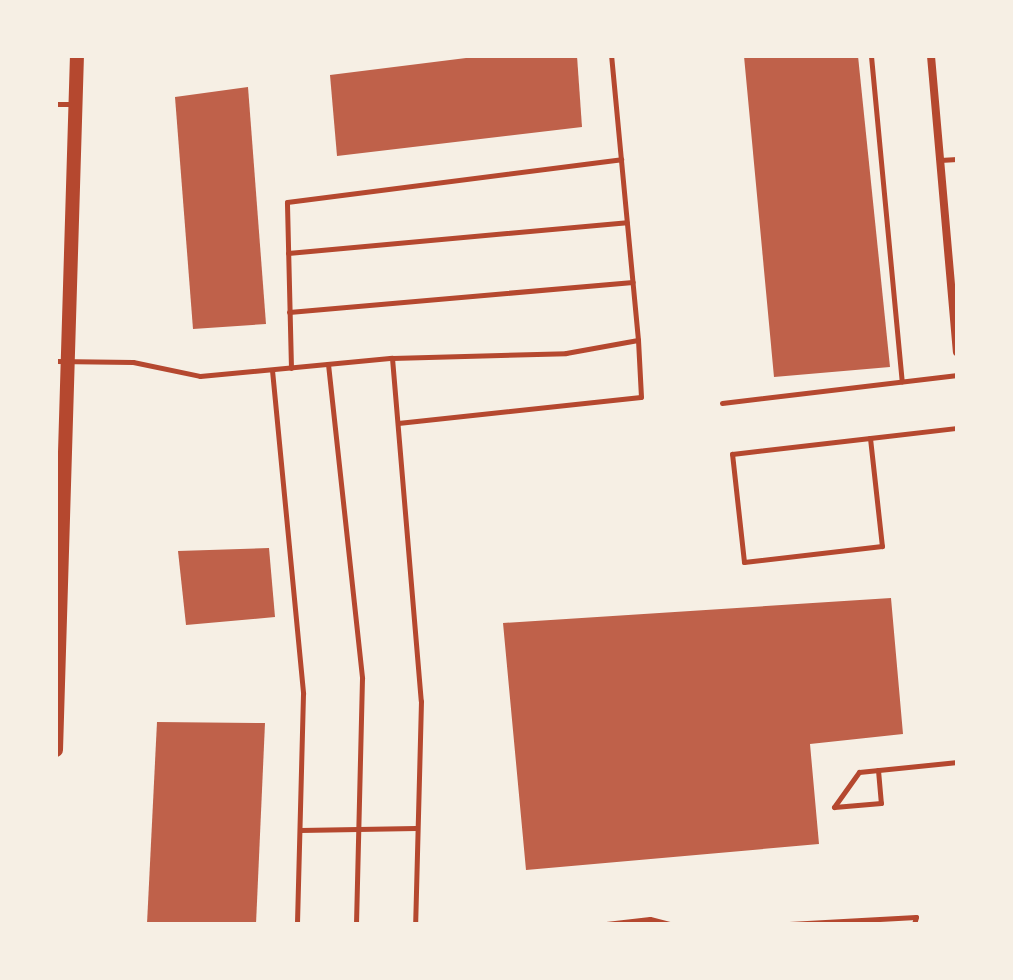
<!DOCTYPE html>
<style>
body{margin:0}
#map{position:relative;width:1013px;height:980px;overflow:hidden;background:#f6efe4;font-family:Lato,sans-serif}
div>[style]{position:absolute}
.building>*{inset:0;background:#bf614a}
.service>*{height:5px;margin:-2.5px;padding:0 2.5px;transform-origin:2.5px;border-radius:2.5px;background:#b5482f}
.minor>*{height:8px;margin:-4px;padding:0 4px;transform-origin:4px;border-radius:4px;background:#b5482f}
.tertiary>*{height:14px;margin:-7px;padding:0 7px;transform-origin:7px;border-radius:7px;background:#b5482f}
span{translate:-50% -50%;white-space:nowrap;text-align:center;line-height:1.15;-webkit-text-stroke:8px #f6efe4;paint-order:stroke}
.frame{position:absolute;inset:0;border:58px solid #f6efe4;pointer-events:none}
</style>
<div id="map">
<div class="building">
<div style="clip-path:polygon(482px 56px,577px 56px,582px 127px,337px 156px,330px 75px)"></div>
<div style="clip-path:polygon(744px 56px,858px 56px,890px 367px,774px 377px)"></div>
<div style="clip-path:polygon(248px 87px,266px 324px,193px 329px,175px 97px)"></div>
<div style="clip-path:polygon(269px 548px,275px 617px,186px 625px,178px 551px)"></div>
<div style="clip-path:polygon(891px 598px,903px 734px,810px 744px,819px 844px,526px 870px,503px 623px)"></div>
<div style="clip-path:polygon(157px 722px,265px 723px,256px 924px,147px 924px)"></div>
</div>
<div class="service">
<div style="left:871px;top:56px;width:327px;rotate:84.6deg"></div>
<div style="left:56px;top:104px;width:18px"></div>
<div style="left:940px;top:160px;width:17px;rotate:-3deg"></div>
<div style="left:288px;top:253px;width:340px;rotate:-5.2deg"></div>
<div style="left:289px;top:312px;width:345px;rotate:-5deg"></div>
<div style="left:392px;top:358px;width:174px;rotate:-1.6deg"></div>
<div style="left:566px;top:353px;width:73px;rotate:-10.2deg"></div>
<div style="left:638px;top:340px;width:285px;rotate:-95.4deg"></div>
<div style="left:56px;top:361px;width:77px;rotate:0.7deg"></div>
<div style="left:133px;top:362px;width:68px;rotate:11.8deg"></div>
<div style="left:200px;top:376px;width:193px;rotate:-5.4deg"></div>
<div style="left:392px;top:358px;width:344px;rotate:85.2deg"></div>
<div style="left:421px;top:701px;width:223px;rotate:91.5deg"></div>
<div style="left:328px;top:364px;width:316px;rotate:83.8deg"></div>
<div style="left:362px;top:678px;width:246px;rotate:91.4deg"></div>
<div style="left:291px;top:368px;width:166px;rotate:-91.4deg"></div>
<div style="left:287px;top:202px;width:337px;rotate:-7.3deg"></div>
<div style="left:272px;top:370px;width:325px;rotate:84.5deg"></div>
<div style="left:303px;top:694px;width:230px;rotate:91.5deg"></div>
<div style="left:722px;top:403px;width:237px;rotate:-6.8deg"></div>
<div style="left:398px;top:423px;width:244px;rotate:-6.1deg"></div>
<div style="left:641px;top:397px;width:57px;rotate:-93deg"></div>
<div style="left:870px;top:438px;width:109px;rotate:83.7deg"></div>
<div style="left:882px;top:546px;width:139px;rotate:173.4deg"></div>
<div style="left:744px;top:562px;width:109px;rotate:-96.3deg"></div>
<div style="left:732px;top:454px;width:139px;rotate:-6.6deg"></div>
<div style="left:870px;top:438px;width:88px;rotate:-6.6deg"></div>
<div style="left:878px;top:770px;width:33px;rotate:85deg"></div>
<div style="left:881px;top:803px;width:47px;rotate:175.1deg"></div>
<div style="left:834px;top:807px;width:43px;rotate:-54.5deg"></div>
<div style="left:859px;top:772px;width:99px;rotate:-5.8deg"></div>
<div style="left:300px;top:830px;width:116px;rotate:-1deg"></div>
<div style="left:606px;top:924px;width:44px;rotate:-6.5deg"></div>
<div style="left:650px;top:919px;width:21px;rotate:14deg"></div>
<div style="left:789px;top:924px;width:127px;rotate:-3.2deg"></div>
<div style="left:916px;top:917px;width:7px;rotate:106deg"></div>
</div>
<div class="minor">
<div style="left:931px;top:56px;width:297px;rotate:85deg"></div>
</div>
<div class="tertiary">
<div style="left:56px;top:750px;width:694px;rotate:-88.27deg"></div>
</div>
<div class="frame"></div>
</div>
